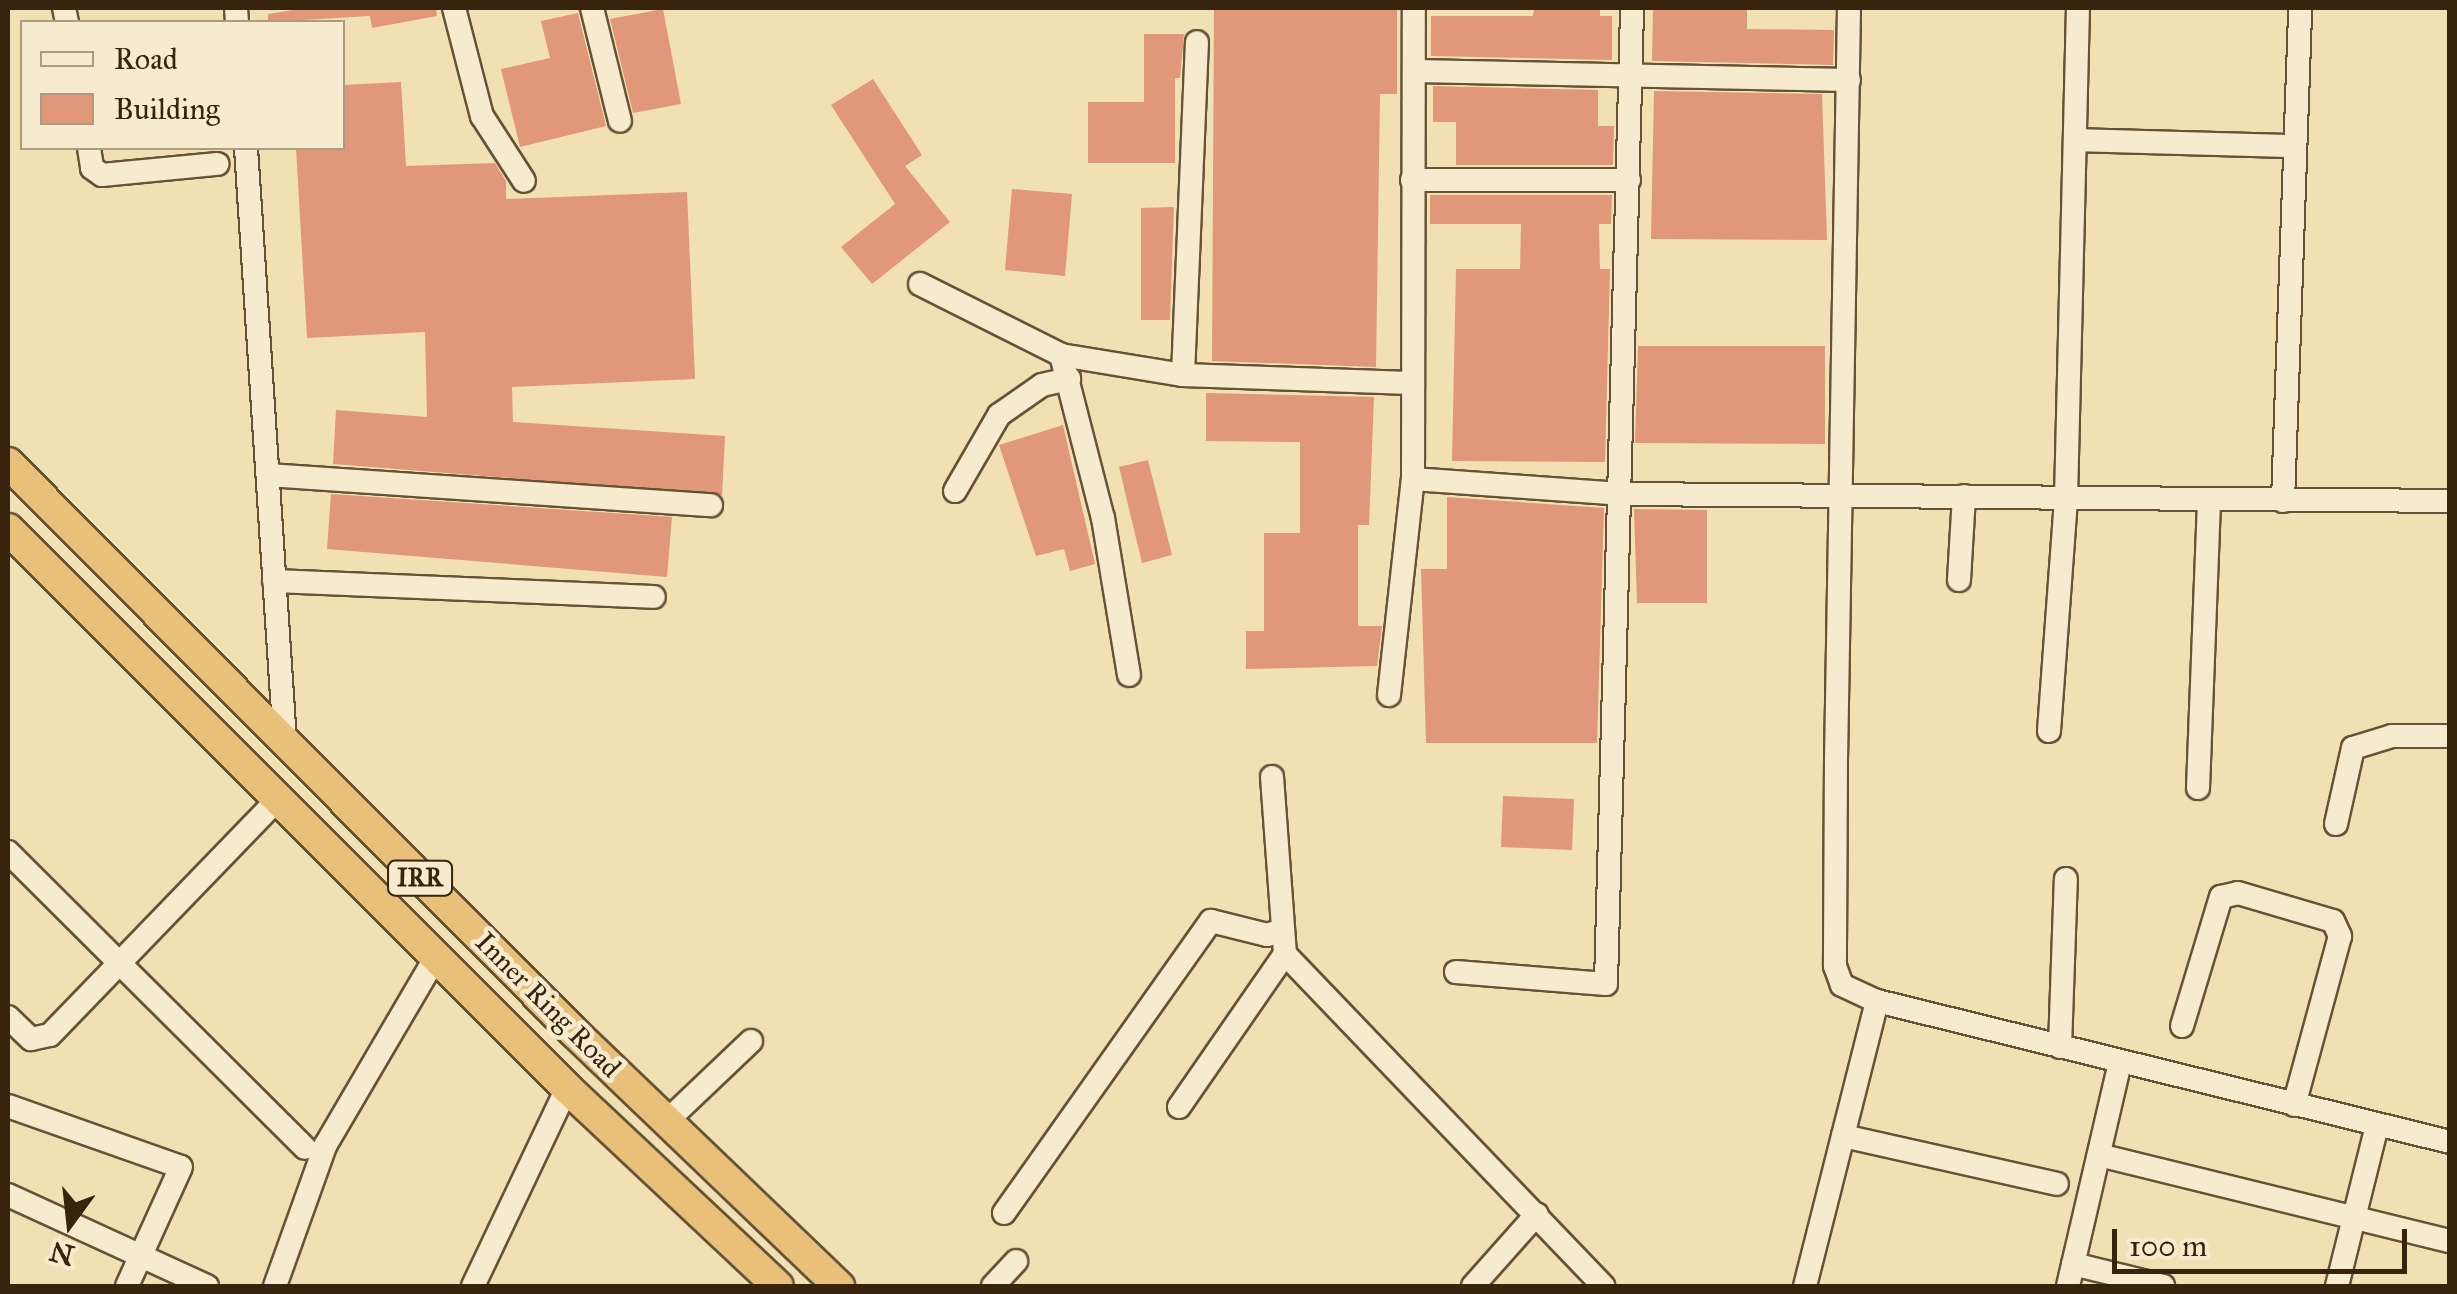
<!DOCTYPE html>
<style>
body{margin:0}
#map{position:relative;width:2457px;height:1294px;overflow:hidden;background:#f1e0b3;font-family:"IM FELL Great Primer",serif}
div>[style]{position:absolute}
.building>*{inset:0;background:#e0977a}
.roads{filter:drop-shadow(2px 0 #665336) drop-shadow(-2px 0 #665336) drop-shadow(0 2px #665336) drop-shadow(0 -2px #665336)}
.minor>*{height:22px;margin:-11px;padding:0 11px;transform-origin:11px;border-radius:11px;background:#f6ebce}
.highway>*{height:30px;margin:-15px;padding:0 15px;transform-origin:15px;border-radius:15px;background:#e8c07a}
span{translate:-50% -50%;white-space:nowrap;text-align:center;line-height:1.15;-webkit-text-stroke:9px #f6ebce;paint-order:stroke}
.shield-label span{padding:2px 8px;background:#f6ebce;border:2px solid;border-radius:8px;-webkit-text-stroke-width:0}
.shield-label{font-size:25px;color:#38240d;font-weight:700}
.street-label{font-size:28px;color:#38240d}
.frame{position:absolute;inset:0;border:10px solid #38240d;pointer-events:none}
.legend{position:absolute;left:20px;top:20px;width:325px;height:130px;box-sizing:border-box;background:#f6ebce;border:2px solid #aa9b81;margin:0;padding:12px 18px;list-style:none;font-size:30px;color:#38240d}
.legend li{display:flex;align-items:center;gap:20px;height:50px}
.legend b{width:50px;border:2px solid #aa9b81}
.north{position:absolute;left:20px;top:1174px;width:100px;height:100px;-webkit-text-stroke:8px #f6ebce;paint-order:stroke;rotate:195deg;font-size:28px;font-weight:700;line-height:40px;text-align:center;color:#38240d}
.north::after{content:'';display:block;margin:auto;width:35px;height:45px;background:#38240d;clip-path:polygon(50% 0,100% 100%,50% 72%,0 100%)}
.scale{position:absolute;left:2112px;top:1229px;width:295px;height:45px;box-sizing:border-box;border:5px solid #38240d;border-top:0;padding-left:12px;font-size:30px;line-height:35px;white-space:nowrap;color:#38240d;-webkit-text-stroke:8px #f6ebce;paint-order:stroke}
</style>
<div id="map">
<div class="building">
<div style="clip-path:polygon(306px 8px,436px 8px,437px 16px,372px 28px,370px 16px,268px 22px,268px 14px)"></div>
<div style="clip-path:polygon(1214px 8px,1397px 8px,1397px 94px,1380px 94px,1376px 367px,1212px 361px)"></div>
<div style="clip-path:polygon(1534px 8px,1600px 8px,1600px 16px,1612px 16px,1612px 60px,1431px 56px,1431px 16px,1533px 16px)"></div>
<div style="clip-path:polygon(1653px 8px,1747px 8px,1747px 29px,1834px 30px,1833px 65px,1652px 61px)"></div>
<div style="clip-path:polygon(663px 9px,681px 104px,633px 113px,610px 19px)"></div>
<div style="clip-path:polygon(578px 13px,606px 126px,520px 147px,501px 69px,550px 58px,541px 21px)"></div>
<div style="clip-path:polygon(1144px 34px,1184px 34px,1180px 78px,1175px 78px,1175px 163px,1088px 163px,1088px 102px,1144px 102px)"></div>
<div style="clip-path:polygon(873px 79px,922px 155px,905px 166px,950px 222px,872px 284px,841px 247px,895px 204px,831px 105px)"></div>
<div style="clip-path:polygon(401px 82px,406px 166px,495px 163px,506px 181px,506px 199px,687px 192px,695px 379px,512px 387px,513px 422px,725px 436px,722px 495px,333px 464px,336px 410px,427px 417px,425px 332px,307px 338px,296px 148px,342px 148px,342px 85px)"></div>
<div style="clip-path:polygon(1433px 86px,1598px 90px,1598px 126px,1614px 126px,1613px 165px,1456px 165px,1456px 122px,1433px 122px)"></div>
<div style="clip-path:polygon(1654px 91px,1822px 94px,1827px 240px,1651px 239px)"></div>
<div style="clip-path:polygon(1012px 189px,1072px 194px,1065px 276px,1005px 270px)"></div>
<div style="clip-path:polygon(1430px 195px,1612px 195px,1611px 224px,1599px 224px,1600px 269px,1610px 269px,1605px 462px,1452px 461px,1456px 269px,1520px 269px,1521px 224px,1430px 224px)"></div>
<div style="clip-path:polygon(1174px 207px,1170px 320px,1141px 320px,1141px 208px)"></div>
<div style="clip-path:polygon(1638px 346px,1825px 346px,1825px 444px,1635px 443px)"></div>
<div style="clip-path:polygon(1206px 393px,1374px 397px,1369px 525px,1358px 525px,1358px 626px,1382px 626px,1377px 666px,1246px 669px,1246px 631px,1264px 631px,1264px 533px,1300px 533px,1300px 442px,1206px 441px)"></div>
<div style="clip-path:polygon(1063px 425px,1095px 564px,1070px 571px,1064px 549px,1036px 556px,999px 445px)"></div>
<div style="clip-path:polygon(1148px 460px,1172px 555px,1142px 563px,1119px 467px)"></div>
<div style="clip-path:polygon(331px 494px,672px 517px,667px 577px,327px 549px)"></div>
<div style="clip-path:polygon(1447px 497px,1604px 508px,1597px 743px,1426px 743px,1421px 569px,1447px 569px)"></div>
<div style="clip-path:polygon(1634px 509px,1707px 510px,1707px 603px,1637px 603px)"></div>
<div style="clip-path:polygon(1503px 796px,1574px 799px,1572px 850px,1501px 847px)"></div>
</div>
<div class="roads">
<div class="minor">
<div style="left:64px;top:8px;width:14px;rotate:78deg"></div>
<div style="left:236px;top:8px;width:14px;rotate:86deg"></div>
<div style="left:454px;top:8px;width:112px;rotate:75.5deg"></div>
<div style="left:482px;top:116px;width:77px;rotate:57.1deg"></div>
<div style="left:592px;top:8px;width:116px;rotate:76.1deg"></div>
<div style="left:1849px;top:8px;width:750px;rotate:90.99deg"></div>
<div style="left:1836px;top:758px;width:208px;rotate:90.3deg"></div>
<div style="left:1835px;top:966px;width:20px;rotate:70deg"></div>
<div style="left:1842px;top:985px;width:38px;rotate:25deg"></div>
<div style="left:1877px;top:1001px;width:590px;rotate:13.82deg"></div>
<div style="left:1415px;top:71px;width:434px;rotate:1.2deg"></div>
<div style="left:2075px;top:140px;width:220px;rotate:1.6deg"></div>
<div style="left:89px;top:148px;width:20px;rotate:81deg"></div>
<div style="left:92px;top:168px;width:12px;rotate:35deg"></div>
<div style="left:102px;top:175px;width:116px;rotate:-5.5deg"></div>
<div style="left:246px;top:148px;width:594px;rotate:86.24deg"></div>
<div style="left:1412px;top:180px;width:217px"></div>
<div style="left:920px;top:284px;width:158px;rotate:26.7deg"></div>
<div style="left:1061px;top:355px;width:124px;rotate:9.3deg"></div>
<div style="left:1183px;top:375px;width:227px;rotate:2deg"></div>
<div style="left:1061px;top:355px;width:168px;rotate:75.6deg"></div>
<div style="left:1103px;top:518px;width:159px;rotate:80.6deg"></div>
<div style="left:1183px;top:375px;width:333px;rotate:-87.6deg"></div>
<div style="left:268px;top:475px;width:444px;rotate:3.9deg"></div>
<div style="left:1413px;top:479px;width:211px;rotate:4.1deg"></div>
<div style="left:1623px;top:494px;width:827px;rotate:0.48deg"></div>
<div style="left:955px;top:491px;width:88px;rotate:-59.9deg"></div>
<div style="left:999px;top:415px;width:52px;rotate:-34.9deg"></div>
<div style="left:1042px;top:385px;width:28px;rotate:-13deg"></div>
<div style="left:2283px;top:501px;width:493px;rotate:-88deg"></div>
<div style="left:1959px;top:580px;width:84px;rotate:-86.6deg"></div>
<div style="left:274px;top:581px;width:380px;rotate:2.4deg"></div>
<div style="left:1389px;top:695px;width:217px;rotate:-83.7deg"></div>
<div style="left:1413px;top:479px;width:471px;rotate:-89.9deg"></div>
<div style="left:2049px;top:731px;width:234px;rotate:-85.8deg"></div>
<div style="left:2066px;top:498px;width:490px;rotate:-88.6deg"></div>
<div style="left:1272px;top:777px;width:177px;rotate:85.8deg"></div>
<div style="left:1285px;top:954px;width:460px;rotate:46.2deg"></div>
<div style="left:2198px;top:788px;width:288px;rotate:-87.8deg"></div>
<div style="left:2336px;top:824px;width:78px;rotate:-77.4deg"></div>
<div style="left:2353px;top:748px;width:41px;rotate:-17.1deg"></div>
<div style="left:2392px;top:736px;width:58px"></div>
<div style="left:8px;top:852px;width:419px;rotate:44.9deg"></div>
<div style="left:1456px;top:972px;width:150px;rotate:4.6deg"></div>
<div style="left:1606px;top:984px;width:976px;rotate:-88.47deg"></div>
<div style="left:8px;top:1017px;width:32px;rotate:44deg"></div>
<div style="left:31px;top:1039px;width:19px;rotate:-12deg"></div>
<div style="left:50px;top:1035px;width:328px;rotate:-46deg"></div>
<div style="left:2182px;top:1026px;width:135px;rotate:-73.2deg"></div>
<div style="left:2221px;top:897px;width:17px;rotate:-13deg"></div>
<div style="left:2238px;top:893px;width:99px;rotate:16.4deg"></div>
<div style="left:2333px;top:921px;width:17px;rotate:65deg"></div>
<div style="left:2340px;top:936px;width:175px;rotate:105.2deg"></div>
<div style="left:2060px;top:1047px;width:168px;rotate:-88deg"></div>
<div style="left:8px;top:1106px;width:183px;rotate:19.4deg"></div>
<div style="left:181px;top:1167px;width:131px;rotate:114.4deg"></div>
<div style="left:1179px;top:1107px;width:186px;rotate:-55.3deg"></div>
<div style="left:667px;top:1121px;width:116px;rotate:-43.6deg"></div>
<div style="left:1843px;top:1136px;width:219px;rotate:12.6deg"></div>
<div style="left:2099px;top:1155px;width:361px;rotate:13.8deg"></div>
<div style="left:8px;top:1195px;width:219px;rotate:24.6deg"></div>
<div style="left:1004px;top:1213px;width:358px;rotate:-54.7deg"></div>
<div style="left:1211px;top:921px;width:58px;rotate:14deg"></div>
<div style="left:1267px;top:935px;width:13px;rotate:-18deg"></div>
<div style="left:2073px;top:1264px;width:93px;rotate:13.7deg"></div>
<div style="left:275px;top:1286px;width:149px;rotate:-70.3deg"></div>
<div style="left:325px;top:1146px;width:219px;rotate:-59.6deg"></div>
<div style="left:473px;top:1286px;width:219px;rotate:-64.6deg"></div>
<div style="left:993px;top:1286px;width:34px;rotate:-47deg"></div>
<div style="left:1473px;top:1286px;width:96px;rotate:-48.4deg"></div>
<div style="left:1805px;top:1286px;width:294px;rotate:-75.8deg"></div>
<div style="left:2068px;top:1286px;width:230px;rotate:-76.9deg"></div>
<div style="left:2337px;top:1286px;width:165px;rotate:-76deg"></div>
</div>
<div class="highway">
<div style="left:8px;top:463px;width:804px;rotate:45.15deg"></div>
<div style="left:575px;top:1033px;width:366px;rotate:43.8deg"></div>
<div style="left:8px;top:529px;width:791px;rotate:45deg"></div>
<div style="left:567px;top:1088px;width:289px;rotate:43.2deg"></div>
</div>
</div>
<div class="shield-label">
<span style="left:420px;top:878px">IRR</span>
</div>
<div class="street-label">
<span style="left:548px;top:1005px;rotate:45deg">Inner Ring Road</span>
</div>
<div class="frame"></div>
<ul class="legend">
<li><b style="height:12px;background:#f6ebce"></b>Road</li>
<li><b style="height:28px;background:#e0977a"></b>Building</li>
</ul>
<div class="north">N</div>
<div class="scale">100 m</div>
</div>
